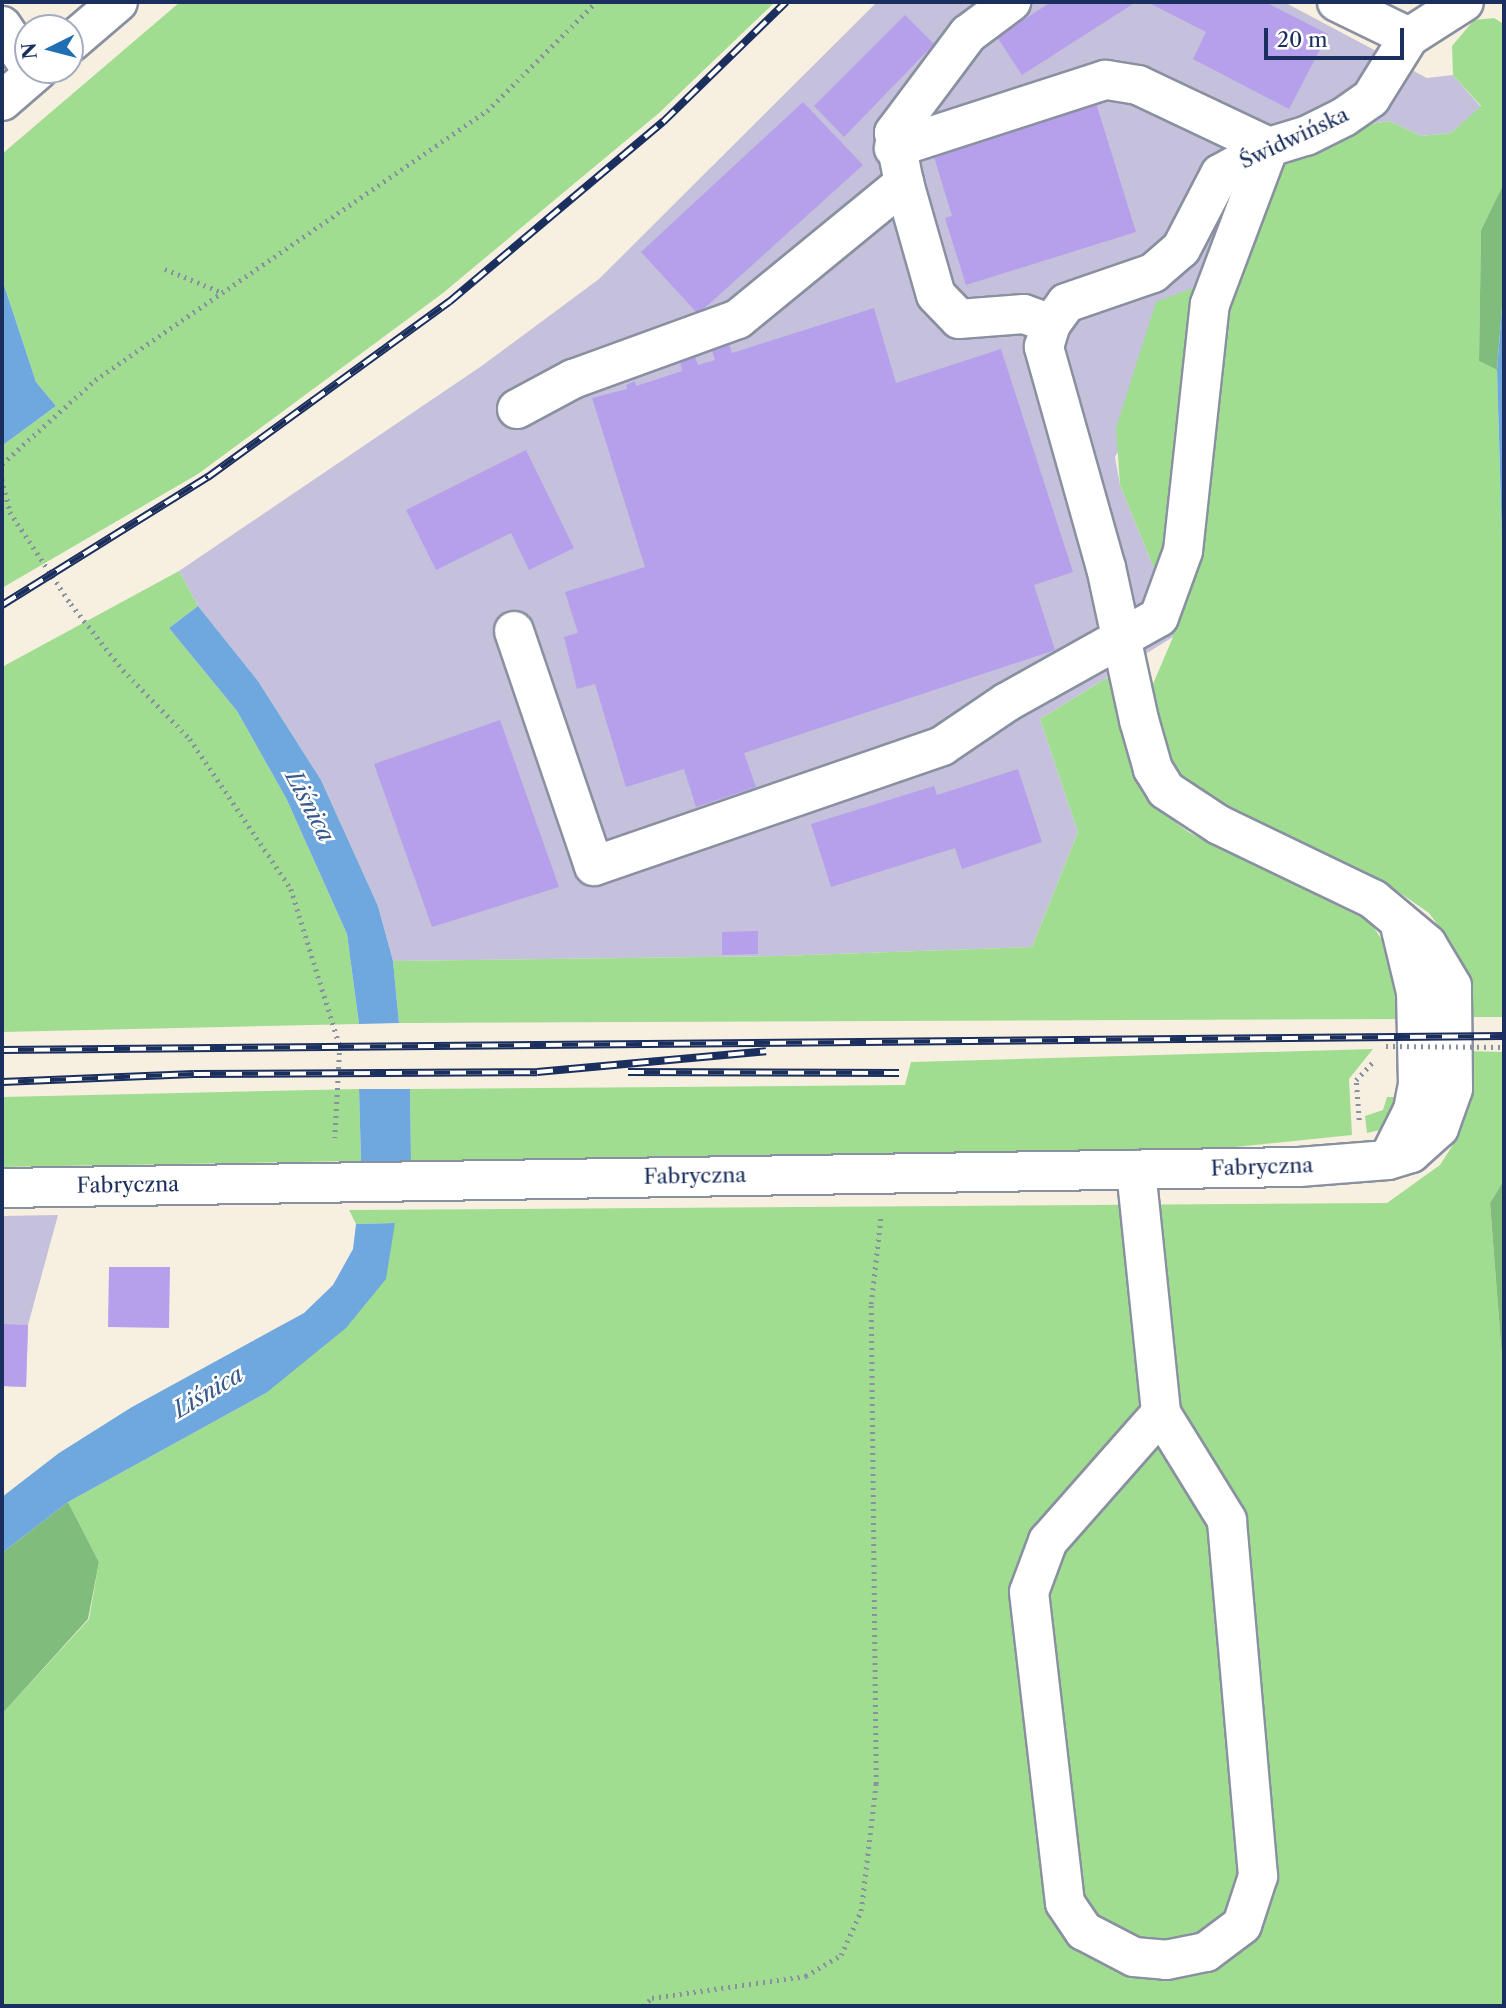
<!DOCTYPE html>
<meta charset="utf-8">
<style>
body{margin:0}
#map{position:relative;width:1506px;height:2008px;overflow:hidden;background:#f7f0e1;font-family:"Libre Caslon Text",serif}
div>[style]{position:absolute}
.industrial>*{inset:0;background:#c5c0db}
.green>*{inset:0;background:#a0dd91}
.forest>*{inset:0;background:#80bc7b}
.water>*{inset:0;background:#6fa8df}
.building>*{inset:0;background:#b7a0eb}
.path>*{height:4.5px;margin-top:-2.25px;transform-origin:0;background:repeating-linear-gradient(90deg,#8990a0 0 2px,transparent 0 7px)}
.roads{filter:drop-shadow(2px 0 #8990a0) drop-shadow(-2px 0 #8990a0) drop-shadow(0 2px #8990a0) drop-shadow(0 -2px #8990a0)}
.minor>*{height:38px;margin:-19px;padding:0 19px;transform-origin:19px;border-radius:19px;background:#fff}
.rail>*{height:8px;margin-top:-4px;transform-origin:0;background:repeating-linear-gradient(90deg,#fff 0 16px,#1b2f5e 0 32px);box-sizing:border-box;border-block:2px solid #1b2f5e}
.path-bridge>*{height:4.5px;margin-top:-2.25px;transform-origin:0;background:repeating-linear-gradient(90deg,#8990a0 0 2px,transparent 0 7px)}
span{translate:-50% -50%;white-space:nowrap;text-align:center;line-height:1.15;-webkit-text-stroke:5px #fff;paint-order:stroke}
.street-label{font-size:21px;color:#1b2f5e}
.water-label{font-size:23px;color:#38598b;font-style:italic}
.frame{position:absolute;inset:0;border:4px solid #1b2f5e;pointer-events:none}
.north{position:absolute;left:14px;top:14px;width:70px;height:70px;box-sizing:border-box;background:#fff;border:2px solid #a4acbf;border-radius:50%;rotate:264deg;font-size:19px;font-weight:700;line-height:28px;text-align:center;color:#1b2f5e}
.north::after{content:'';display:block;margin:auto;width:24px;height:32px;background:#1f6fb2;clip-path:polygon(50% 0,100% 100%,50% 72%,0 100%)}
.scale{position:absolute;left:1264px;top:28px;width:140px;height:32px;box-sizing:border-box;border:4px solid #1b2f5e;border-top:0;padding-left:9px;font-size:21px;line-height:24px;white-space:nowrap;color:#1b2f5e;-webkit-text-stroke:5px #fff;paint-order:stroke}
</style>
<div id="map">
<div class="industrial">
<div style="clip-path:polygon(877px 2px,1284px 2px,1427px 78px,1453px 75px,1481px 107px,1451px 133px,1421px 136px,1389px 121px,1371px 124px,1250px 169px,1242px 234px,1115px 457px,1120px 485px,1166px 598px,1173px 637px,1040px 719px,1078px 832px,1032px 947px,779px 956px,393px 961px,378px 906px,321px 780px,258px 681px,198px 606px,179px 571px,483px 365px,599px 279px)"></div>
<div style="clip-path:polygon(58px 1215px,28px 1325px,26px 1387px,2px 1386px,2px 1216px)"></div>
</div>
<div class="green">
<div style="clip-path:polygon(180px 2px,775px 2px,659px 113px,443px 293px,198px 474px,2px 588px,2px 439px,3px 445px,56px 406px,36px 382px,2px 279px,2px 154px)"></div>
<div style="clip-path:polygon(1494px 18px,1504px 24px,1504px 183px,1481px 230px,1479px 361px,1497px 370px,1504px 609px,1504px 1017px,1466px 1017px,1463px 976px,1454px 947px,1429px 913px,1390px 886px,1209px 801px,1185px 784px,1168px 763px,1158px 730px,1153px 684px,1173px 637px,1166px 598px,1120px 485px,1116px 428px,1156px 302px,1224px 276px,1250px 169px,1371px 124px,1389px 121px,1421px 136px,1451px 133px,1481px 106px,1453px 75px,1452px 46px,1474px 20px)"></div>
<div style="clip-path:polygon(179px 571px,198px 606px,169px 628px,237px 711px,286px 798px,347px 934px,359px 1024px,2px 1032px,2px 667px)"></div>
<div style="clip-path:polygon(1110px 676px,1132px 769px,1160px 811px,1190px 833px,1369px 921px,1390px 951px,1406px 1019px,399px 1023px,393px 961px,779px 956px,1032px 947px,1078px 832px,1040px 719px)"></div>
<div style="clip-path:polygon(1373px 1049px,1349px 1079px,1352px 1135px,1216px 1149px,411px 1162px,410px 1089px,905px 1085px,911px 1062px)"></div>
<div style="clip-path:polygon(1466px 1051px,1504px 1052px,1504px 1180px,1490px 1203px,1504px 1383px,1504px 2006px,2px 2006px,2px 1714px,89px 1619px,99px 1562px,68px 1502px,266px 1393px,395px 1223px,356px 1224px,349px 1210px,1387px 1203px,1440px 1165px,1458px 1137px,1467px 1094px)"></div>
<div style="clip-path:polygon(359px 1089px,361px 1161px,2px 1167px,2px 1097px)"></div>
<div style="clip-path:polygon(1387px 1097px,1407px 1097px,1384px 1129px,1367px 1133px,1365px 1116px,1383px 1110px)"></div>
</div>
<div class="forest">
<div style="clip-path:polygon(1504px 183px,1504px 283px,1497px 370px,1479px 361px,1481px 230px)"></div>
<div style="clip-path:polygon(1504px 1180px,1504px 1383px,1490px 1203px)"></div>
<div style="clip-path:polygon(68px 1502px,99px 1562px,88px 1619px,2px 1714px,2px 1553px)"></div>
</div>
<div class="water">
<div style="clip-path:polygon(2px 279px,36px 382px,56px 406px,3px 445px)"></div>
<div style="clip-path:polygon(1504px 283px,1504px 609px,1497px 370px)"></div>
<div style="clip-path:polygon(198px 606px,258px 681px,321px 780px,378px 906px,393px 961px,399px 1023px,359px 1024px,347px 934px,286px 798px,237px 711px,169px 628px)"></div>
<div style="clip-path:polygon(359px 1089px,410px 1089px,411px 1162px,361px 1161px)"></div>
<div style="clip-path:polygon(395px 1223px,386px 1279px,346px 1328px,266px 1393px,68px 1502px,2px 1553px,2px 1497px,59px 1453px,132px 1407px,304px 1313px,333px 1285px,353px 1249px,356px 1224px)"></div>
</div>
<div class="building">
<div style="clip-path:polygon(1051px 2px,1136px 2px,1022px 75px,997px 37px)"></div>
<div style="clip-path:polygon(1147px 2px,1265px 2px,1328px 34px,1289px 109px,1193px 59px,1206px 32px)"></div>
<div style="clip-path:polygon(905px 15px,934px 44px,844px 137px,814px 106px)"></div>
<div style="clip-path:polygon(803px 102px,863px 165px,698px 314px,641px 252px)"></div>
<div style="clip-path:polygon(1096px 103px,1136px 232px,966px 285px,945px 218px,952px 216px,934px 157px)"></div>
<div style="clip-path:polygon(874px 308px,896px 383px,1001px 349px,1073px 572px,1034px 585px,1055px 650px,744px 753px,756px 787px,696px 807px,684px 769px,626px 787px,595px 684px,577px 689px,564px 637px,578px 633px,565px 592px,645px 567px,592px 398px,627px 389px,626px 385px,635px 381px,636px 386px,682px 371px,680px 361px,695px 357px,698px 365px,715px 360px,711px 347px,728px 341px,732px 353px)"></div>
<div style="clip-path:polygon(526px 450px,574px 548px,529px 570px,511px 533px,436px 570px,406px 510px)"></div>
<div style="clip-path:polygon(500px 720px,559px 887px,432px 927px,374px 764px)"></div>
<div style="clip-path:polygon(1018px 769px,1042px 842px,962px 869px,955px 848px,831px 887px,811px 824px,934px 786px,937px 795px)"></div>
<div style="clip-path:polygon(758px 931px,758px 954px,722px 955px,722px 932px)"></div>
<div style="clip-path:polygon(109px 1267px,170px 1267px,169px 1328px,108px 1327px)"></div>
<div style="clip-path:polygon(2px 1324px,28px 1325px,26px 1387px,2px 1386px)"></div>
</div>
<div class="path">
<div style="left:165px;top:269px;width:61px;rotate:22.3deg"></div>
<div style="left:2px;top:464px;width:125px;rotate:-42.1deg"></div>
<div style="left:95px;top:380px;width:475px;rotate:-34.5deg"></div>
<div style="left:487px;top:111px;width:154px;rotate:-45deg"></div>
<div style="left:2px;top:479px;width:34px;rotate:76deg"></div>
<div style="left:10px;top:512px;width:110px;rotate:56.5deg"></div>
<div style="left:71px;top:604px;width:84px;rotate:51.8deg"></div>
<div style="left:123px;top:670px;width:96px;rotate:45.8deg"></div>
<div style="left:190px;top:739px;width:181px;rotate:56deg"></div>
<div style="left:291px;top:889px;width:164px;rotate:72.7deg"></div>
<div style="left:340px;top:1046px;width:92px;rotate:93.1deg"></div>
<div style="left:1359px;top:1120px;width:40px;rotate:-94.3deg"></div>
<div style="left:1356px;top:1080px;width:25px;rotate:-47deg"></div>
<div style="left:643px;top:2006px;width:12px;rotate:-42deg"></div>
<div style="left:652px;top:1998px;width:156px;rotate:-8.1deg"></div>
<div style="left:806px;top:1976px;width:41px;rotate:-31deg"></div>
<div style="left:841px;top:1955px;width:48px;rotate:-65.6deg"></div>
<div style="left:861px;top:1911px;width:128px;rotate:-83.3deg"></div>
<div style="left:876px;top:1784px;width:480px;rotate:-90.6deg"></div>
<div style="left:871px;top:1304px;width:90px;rotate:-83.6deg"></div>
</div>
<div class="roads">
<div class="minor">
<div style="left:1337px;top:2px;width:80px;rotate:25.9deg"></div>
<div style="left:2px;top:26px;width:47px;rotate:56.3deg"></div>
<div style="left:70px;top:43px;width:63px;rotate:-40.5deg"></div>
<div style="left:2px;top:101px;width:48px;rotate:-40.7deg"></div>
<div style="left:904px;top:183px;width:116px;rotate:74.1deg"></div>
<div style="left:936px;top:295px;width:33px;rotate:46deg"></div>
<div style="left:959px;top:319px;width:65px;rotate:-4.4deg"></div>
<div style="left:1024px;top:314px;width:29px;rotate:20deg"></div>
<div style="left:517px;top:409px;width:64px;rotate:-28.2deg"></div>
<div style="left:573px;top:379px;width:176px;rotate:-20deg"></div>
<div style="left:738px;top:319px;width:215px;rotate:-39.3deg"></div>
<div style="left:904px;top:183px;width:51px;rotate:-101.3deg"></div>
<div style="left:894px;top:133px;width:124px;rotate:-53.2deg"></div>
<div style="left:968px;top:34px;width:54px;rotate:-36.7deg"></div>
<div style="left:514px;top:631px;width:248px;rotate:71.2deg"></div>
<div style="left:594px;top:866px;width:368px;rotate:-19deg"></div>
<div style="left:942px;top:746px;width:78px;rotate:-34.1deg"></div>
<div style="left:1007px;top:702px;width:174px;rotate:-29.2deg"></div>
<div style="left:1159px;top:617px;width:70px;rotate:-70deg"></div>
<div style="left:1183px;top:551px;width:248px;rotate:-83.8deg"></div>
<div style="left:1210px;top:304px;width:168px;rotate:-69.4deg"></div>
<div style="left:1269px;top:147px;width:145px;rotate:-154.7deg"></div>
<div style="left:1138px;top:85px;width:33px;rotate:-171deg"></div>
<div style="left:1105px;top:80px;width:222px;rotate:162.1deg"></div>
<div style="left:1388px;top:1160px;width:56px;rotate:-63.4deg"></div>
<div style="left:1413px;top:1110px;width:25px;rotate:-79deg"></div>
<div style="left:1418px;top:1085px;width:93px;rotate:-91.2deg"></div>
<div style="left:1416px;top:992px;width:73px;rotate:-103.5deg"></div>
<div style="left:1136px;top:1170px;width:244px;rotate:84.1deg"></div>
<div style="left:1161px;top:1413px;width:171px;rotate:131.4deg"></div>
<div style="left:1048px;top:1541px;width:54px;rotate:110.4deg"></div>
<div style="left:1029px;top:1592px;width:313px;rotate:83.4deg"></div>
<div style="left:1065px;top:1903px;width:34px;rotate:56deg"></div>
<div style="left:1084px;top:1931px;width:56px;rotate:27.5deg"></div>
<div style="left:1134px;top:1957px;width:32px;rotate:5deg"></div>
<div style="left:1166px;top:1960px;width:41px;rotate:-11.3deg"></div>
<div style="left:1206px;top:1952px;width:45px;rotate:-36.9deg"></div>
<div style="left:1242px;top:1925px;width:52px;rotate:-71.9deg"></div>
<div style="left:1258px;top:1876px;width:357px;rotate:-95deg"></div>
<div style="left:1227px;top:1520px;width:126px;rotate:-121.7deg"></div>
<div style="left:2px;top:1188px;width:1297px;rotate:-0.93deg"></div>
<div style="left:1299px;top:1167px;width:89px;rotate:-4.5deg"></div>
<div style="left:1388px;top:1160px;width:24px;rotate:-17deg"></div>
<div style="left:1411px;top:1153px;width:38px;rotate:-42deg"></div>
<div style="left:1439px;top:1128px;width:41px;rotate:-70.3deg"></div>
<div style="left:1453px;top:1089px;width:103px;rotate:-90.6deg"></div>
<div style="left:1452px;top:986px;width:49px;rotate:-120.8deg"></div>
<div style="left:1427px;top:944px;width:70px;rotate:-140.2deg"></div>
<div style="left:1373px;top:899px;width:171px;rotate:-154.3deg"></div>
<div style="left:1219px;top:825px;width:64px;rotate:-146.6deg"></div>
<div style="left:1166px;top:790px;width:25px;rotate:-122deg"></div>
<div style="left:1153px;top:769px;width:51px;rotate:-105.9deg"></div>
<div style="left:1139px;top:720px;width:156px;rotate:-102.2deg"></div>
<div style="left:1106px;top:568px;width:230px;rotate:-105.7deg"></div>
<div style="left:1044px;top:347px;width:24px;rotate:-73deg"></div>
<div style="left:1051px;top:324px;width:26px;rotate:-54deg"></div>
<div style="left:1066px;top:303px;width:92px;rotate:-19deg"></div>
<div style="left:1153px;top:273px;width:37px;rotate:-41deg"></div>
<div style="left:1181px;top:249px;width:85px;rotate:-62.5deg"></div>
<div style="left:1220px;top:174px;width:56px;rotate:-28.9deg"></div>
<div style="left:1269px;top:147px;width:39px;rotate:-17deg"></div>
<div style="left:1306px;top:136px;width:42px;rotate:-26.6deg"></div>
<div style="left:1344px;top:117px;width:33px;rotate:-35deg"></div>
<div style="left:1371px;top:98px;width:72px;rotate:-58.1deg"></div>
<div style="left:1409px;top:37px;width:65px;rotate:-32.5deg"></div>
</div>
</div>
<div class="rail">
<div style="left:2px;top:605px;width:243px;rotate:-31.9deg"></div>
<div style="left:208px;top:477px;width:298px;rotate:-36deg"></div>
<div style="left:449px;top:302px;width:280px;rotate:-40.1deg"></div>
<div style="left:663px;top:122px;width:172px;rotate:-44.3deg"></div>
<div style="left:2px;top:1050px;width:1502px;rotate:-0.53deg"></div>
<div style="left:628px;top:1072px;width:271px;rotate:0.2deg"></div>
<div style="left:2px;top:1082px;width:192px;rotate:-2.4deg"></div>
<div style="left:194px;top:1074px;width:343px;rotate:-0.3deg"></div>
<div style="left:537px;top:1072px;width:230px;rotate:-5.2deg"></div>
</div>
<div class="path-bridge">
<div style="left:1386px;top:1046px;width:118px;rotate:0.5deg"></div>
</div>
<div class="street-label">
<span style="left:1294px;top:138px;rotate:-25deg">Świdwińska</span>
<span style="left:1262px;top:1167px;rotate:-2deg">Fabryczna</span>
<span style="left:695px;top:1176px;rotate:-1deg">Fabryczna</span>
<span style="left:128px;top:1185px;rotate:-1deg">Fabryczna</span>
</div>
<div class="water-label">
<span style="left:310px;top:806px;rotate:62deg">Liśnica</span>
<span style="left:208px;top:1392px;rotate:-31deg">Liśnica</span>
</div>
<div class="frame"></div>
<div class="north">N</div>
<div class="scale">20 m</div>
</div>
